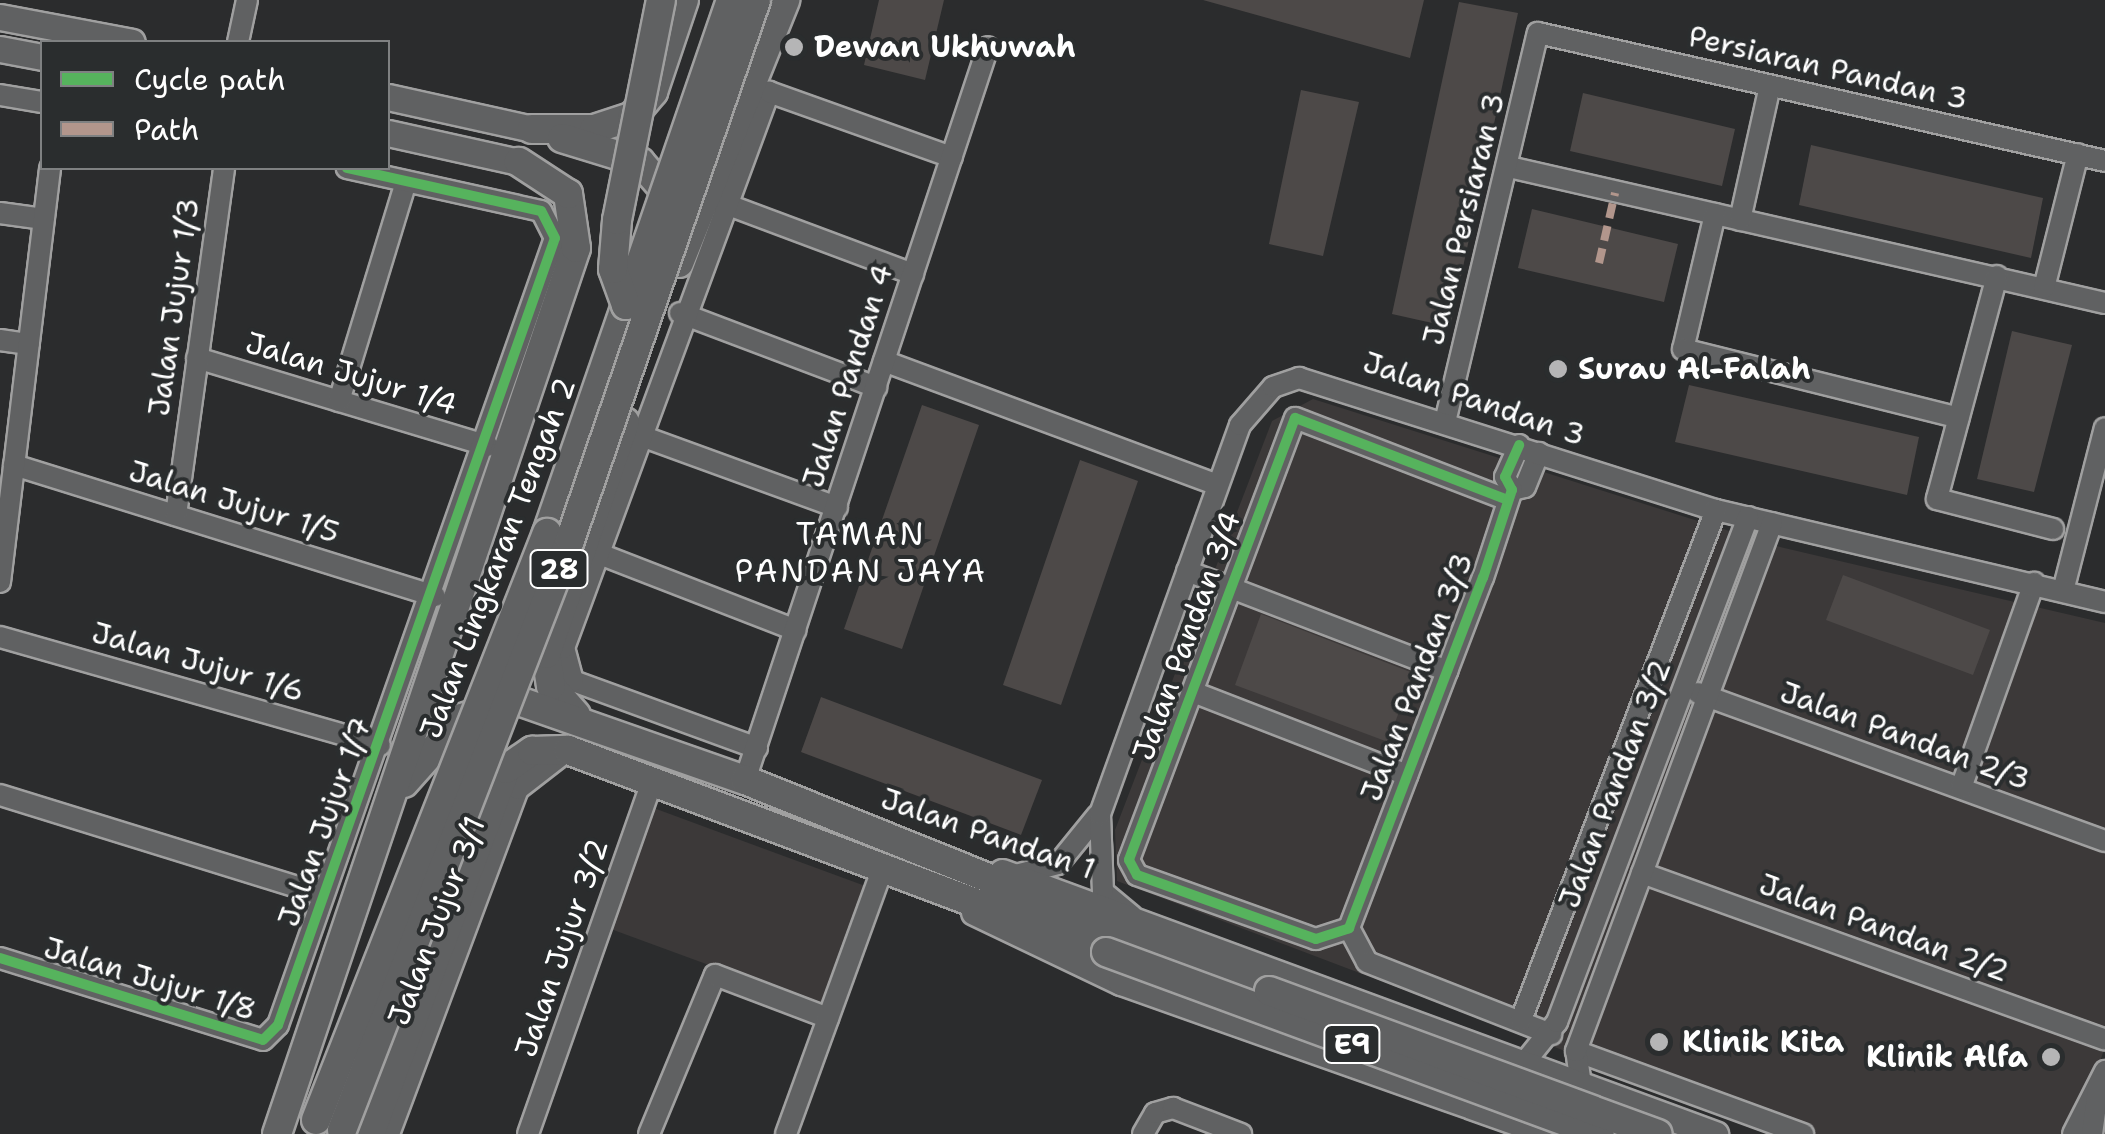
<!DOCTYPE html>
<style>
body{margin:0}
#map{position:relative;width:2105px;height:1134px;overflow:hidden;background:#2b2c2d;font-family:"Shantell Sans",sans-serif}
div>[style]{position:absolute}
.built>*{inset:0;background:#3c3939}
.building>*{inset:0;background:#4d4948}
.roads{filter:drop-shadow(2px 0 #a0a0a0) drop-shadow(-2px 0 #a0a0a0) drop-shadow(0 2px #a0a0a0) drop-shadow(0 -2px #a0a0a0)}
.minor>*{height:20px;margin:-10px;padding:0 10px;transform-origin:10px;border-radius:10px;background:#606162}
.major>*{height:25px;margin:-12.5px;padding:0 12.5px;transform-origin:12.5px;border-radius:12.5px;background:#606162}
.highway>*{height:28px;margin:-14px;padding:0 14px;transform-origin:14px;border-radius:14px;background:#606162}
.bridges{filter:drop-shadow(2px 0 #a0a0a0) drop-shadow(-2px 0 #a0a0a0) drop-shadow(0 2px #a0a0a0) drop-shadow(0 -2px #a0a0a0)}
.highway-bridge>*{height:28px;margin:-14px;padding:0 14px;transform-origin:14px;border-radius:14px;background:#606162}
.quiet>*{height:8px;margin-top:-4px;transform-origin:0;background:repeating-linear-gradient(90deg,#b2968c 0 15px,transparent 0 23px)}
.cycleway>*{height:10px;margin:-5px;padding:0 5px;transform-origin:5px;border-radius:5px;background:#56b35d}
.dots>*{width:28px;height:28px;translate:-50% -50%;box-sizing:border-box;border:5px solid #2a2d2e;border-radius:50%}
span{translate:-50% -50%;white-space:nowrap;text-align:center;line-height:1.15;-webkit-text-stroke:8px #2a2d2e;paint-order:stroke}
.shield-label span{padding:2px 8px;background:#2a2d2e;border:2px solid;border-radius:8px;-webkit-text-stroke-width:0}
.shield-label{font-size:28px;color:#fff;font-weight:700}
.poi-label{font-size:30px;color:#fff;font-weight:700}
.left{translate:0 -50%;text-align:left}
.right{translate:-100% -50%;text-align:right}
.street-label{font-size:30px;color:#fff}
.neighbourhood-label{font-size:32px;color:#fff;letter-spacing:2.5px}
.legend{position:absolute;left:40px;top:40px;width:350px;height:130px;box-sizing:border-box;background:#2a2d2e;border:2px solid #7f8182;margin:0;padding:12px 18px;list-style:none;font-size:30px;color:#fff}
.legend li{display:flex;align-items:center;gap:20px;height:50px}
.legend b{width:50px;border:2px solid #7f8182}
</style>
<div id="map">
<div class="built">
<div style="clip-path:polygon(1313px 399px,1780px 547px,2105px 623px,2105px 1047px,2075px 1134px,1784px 1134px,1117px 881px,1115px 830px,1272px 421px)"></div>
<div style="clip-path:polygon(651px 807px,868px 887px,823px 1007px,608px 928px)"></div>
</div>
<div class="building">
<div style="clip-path:polygon(879px 0,944px 0,925px 80px,864px 65px)"></div>
<div style="clip-path:polygon(1203px 0,1424px 0,1410px 58px)"></div>
<div style="clip-path:polygon(1459px 2px,1518px 13px,1450px 327px,1392px 314px)"></div>
<div style="clip-path:polygon(1301px 90px,1359px 102px,1323px 256px,1269px 244px)"></div>
<div style="clip-path:polygon(1583px 93px,1735px 129px,1722px 186px,1570px 151px)"></div>
<div style="clip-path:polygon(1811px 145px,2043px 198px,2031px 258px,1799px 205px)"></div>
<div style="clip-path:polygon(1532px 209px,1678px 244px,1664px 302px,1518px 268px)"></div>
<div style="clip-path:polygon(2012px 331px,2072px 345px,2034px 492px,1977px 479px)"></div>
<div style="clip-path:polygon(1689px 385px,1919px 437px,1907px 495px,1675px 442px)"></div>
<div style="clip-path:polygon(922px 405px,979px 425px,902px 649px,844px 629px)"></div>
<div style="clip-path:polygon(1080px 460px,1138px 481px,1061px 705px,1003px 685px)"></div>
<div style="clip-path:polygon(1843px 575px,1990px 630px,1973px 675px,1826px 620px)"></div>
<div style="clip-path:polygon(1261px 614px,1413px 673px,1388px 742px,1235px 685px)"></div>
<div style="clip-path:polygon(821px 697px,1042px 780px,1021px 835px,801px 752px)"></div>
</div>
<div class="roads">
<div class="minor">
<div style="left:238px;top:42px;width:43px;rotate:-77.9deg"></div>
<div style="left:0;top:95px;width:43px;rotate:9.5deg"></div>
<div style="left:1509px;top:167px;width:611px;rotate:12.85deg"></div>
<div style="left:723px;top:203px;width:203px;rotate:20.5deg"></div>
<div style="left:0;top:213px;width:44px;rotate:7.8deg"></div>
<div style="left:1715px;top:214px;width:139px;rotate:103.3deg"></div>
<div style="left:1683px;top:349px;width:284px;rotate:14deg"></div>
<div style="left:1740px;top:220px;width:137px;rotate:-77.4deg"></div>
<div style="left:1997px;top:276px;width:231px;rotate:105.1deg"></div>
<div style="left:1937px;top:499px;width:120px;rotate:14.5deg"></div>
<div style="left:2044px;top:288px;width:138px;rotate:-75.8deg"></div>
<div style="left:680px;top:313px;width:210px;rotate:20.7deg"></div>
<div style="left:0;top:340px;width:29px;rotate:8deg"></div>
<div style="left:197px;top:358px;width:304px;rotate:16.8deg"></div>
<div style="left:884px;top:361px;width:355px;rotate:20.4deg"></div>
<div style="left:339px;top:401px;width:229px;rotate:-73deg"></div>
<div style="left:1446px;top:418px;width:396px;rotate:-76.6deg"></div>
<div style="left:1538px;top:33px;width:581px;rotate:12.72deg"></div>
<div style="left:636px;top:434px;width:214px;rotate:20deg"></div>
<div style="left:14px;top:465px;width:441px;rotate:17.3deg"></div>
<div style="left:1512px;top:490px;width:13px;rotate:-13deg"></div>
<div style="left:1525px;top:487px;width:37px;rotate:-68deg"></div>
<div style="left:1508px;top:500px;width:228px;rotate:-158.9deg"></div>
<div style="left:1295px;top:418px;width:472px;rotate:110.6deg"></div>
<div style="left:1129px;top:860px;width:17px;rotate:62deg"></div>
<div style="left:1137px;top:875px;width:190px;rotate:19.7deg"></div>
<div style="left:1316px;top:939px;width:35px;rotate:-18deg"></div>
<div style="left:1349px;top:928px;width:375px;rotate:-69.1deg"></div>
<div style="left:1483px;top:578px;width:93px;rotate:-71.8deg"></div>
<div style="left:1512px;top:490px;width:15px;rotate:-118deg"></div>
<div style="left:1505px;top:477px;width:35px;rotate:-66deg"></div>
<div style="left:176px;top:515px;width:350px;rotate:-82.1deg"></div>
<div style="left:597px;top:553px;width:213px;rotate:21.2deg"></div>
<div style="left:1187px;top:571px;width:279px;rotate:21deg"></div>
<div style="left:0;top:582px;width:417px;rotate:-83.1deg"></div>
<div style="left:2063px;top:591px;width:168px;rotate:-75.6deg"></div>
<div style="left:0;top:637px;width:395px;rotate:15.9deg"></div>
<div style="left:1193px;top:692px;width:230px;rotate:21.2deg"></div>
<div style="left:1698px;top:693px;width:433px;rotate:20deg"></div>
<div style="left:757px;top:748px;width:196px;rotate:-160deg"></div>
<div style="left:573px;top:681px;width:34px;rotate:-105deg"></div>
<div style="left:564px;top:648px;width:593px;rotate:-69.76deg"></div>
<div style="left:769px;top:92px;width:194px;rotate:19.6deg"></div>
<div style="left:745px;top:780px;width:772px;rotate:-71.66deg"></div>
<div style="left:1961px;top:788px;width:218px;rotate:-70.4deg"></div>
<div style="left:0;top:795px;width:338px;rotate:17.2deg"></div>
<div style="left:1642px;top:873px;width:492px;rotate:19.8deg"></div>
<div style="left:1016px;top:875px;width:43px;rotate:-14.7deg"></div>
<div style="left:1058px;top:864px;width:63px;rotate:-50.8deg"></div>
<div style="left:1132px;top:916px;width:38px;rotate:-140deg"></div>
<div style="left:1103px;top:892px;width:78px;rotate:-92.2deg"></div>
<div style="left:1100px;top:814px;width:413px;rotate:-70.2deg"></div>
<div style="left:1240px;top:425px;width:50px;rotate:-49deg"></div>
<div style="left:1273px;top:387px;width:28px;rotate:-19deg"></div>
<div style="left:1299px;top:378px;width:437px;rotate:17.6deg"></div>
<div style="left:1716px;top:510px;width:400px;rotate:13.3deg"></div>
<div style="left:1349px;top:928px;width:38px;rotate:62deg"></div>
<div style="left:1367px;top:962px;width:198px;rotate:21.4deg"></div>
<div style="left:0;top:958px;width:275px;rotate:17.3deg"></div>
<div style="left:263px;top:1040px;width:21px;rotate:-45deg"></div>
<div style="left:278px;top:1025px;width:834px;rotate:-70.61deg"></div>
<div style="left:555px;top:238px;width:30px;rotate:-117deg"></div>
<div style="left:541px;top:211px;width:199px;rotate:-167.5deg"></div>
<div style="left:1521px;top:1020px;width:546px;rotate:-69.08deg"></div>
<div style="left:1576px;top:1051px;width:242px;rotate:20.1deg"></div>
<div style="left:1524px;top:1063px;width:53px;rotate:-51.2deg"></div>
<div style="left:1557px;top:1022px;width:540px;rotate:-69.28deg"></div>
<div style="left:1581px;top:1085px;width:34px;rotate:-98deg"></div>
<div style="left:1576px;top:1051px;width:563px;rotate:-69.63deg"></div>
<div style="left:389px;top:1134px;width:368px;rotate:-69.5deg"></div>
<div style="left:518px;top:789px;width:62px;rotate:-37.8deg"></div>
<div style="left:528px;top:1134px;width:373px;rotate:-70.6deg"></div>
<div style="left:649px;top:1134px;width:172px;rotate:-67.5deg"></div>
<div style="left:715px;top:975px;width:121px;rotate:20.8deg"></div>
<div style="left:786px;top:1134px;width:283px;rotate:-70deg"></div>
<div style="left:1143px;top:1134px;width:24px;rotate:-60deg"></div>
<div style="left:1155px;top:1113px;width:19px;rotate:-16deg"></div>
<div style="left:1173px;top:1108px;width:73px;rotate:20.9deg"></div>
<div style="left:2073px;top:1134px;width:71px;rotate:-63.1deg"></div>
<div style="left:2092px;top:1134px;width:50px;rotate:-82deg"></div>
</div>
<div class="major">
<div style="left:0;top:17px;width:134px;rotate:10.7deg"></div>
<div style="left:0;top:49px;width:43px;rotate:10.8deg"></div>
<div style="left:388px;top:97px;width:148px;rotate:12.5deg"></div>
<div style="left:388px;top:133px;width:134px;rotate:12.5deg"></div>
<div style="left:1002px;top:872px;width:760px;rotate:20.18deg"></div>
<div style="left:974px;top:912px;width:163px;rotate:25.5deg"></div>
<div style="left:1121px;top:982px;width:455px;rotate:19.5deg"></div>
</div>
<div class="highway">
<div style="left:532px;top:129px;width:62px"></div>
<div style="left:594px;top:129px;width:40px;rotate:-18deg"></div>
<div style="left:632px;top:117px;width:33px;rotate:-50deg"></div>
<div style="left:653px;top:92px;width:97px;rotate:-71.4deg"></div>
<div style="left:562px;top:138px;width:82px;rotate:17.1deg"></div>
<div style="left:640px;top:162px;width:53px;rotate:48.8deg"></div>
<div style="left:679px;top:263px;width:284px;rotate:-68deg"></div>
<div style="left:547px;top:533px;width:241px;rotate:-70.9deg"></div>
<div style="left:576px;top:715px;width:38px;rotate:-131deg"></div>
<div style="left:551px;top:686px;width:32px;rotate:-99deg"></div>
<div style="left:546px;top:654px;width:245px;rotate:-71.2deg"></div>
<div style="left:404px;top:783px;width:87px;rotate:-48.3deg"></div>
<div style="left:462px;top:718px;width:57px;rotate:-18.4deg"></div>
<div style="left:516px;top:700px;width:243px;rotate:19.3deg"></div>
<div style="left:745px;top:780px;width:565px;rotate:21.93deg"></div>
<div style="left:277px;top:1134px;width:935px;rotate:-71.35deg"></div>
<div style="left:576px;top:248px;width:55px;rotate:-98.4deg"></div>
<div style="left:568px;top:194px;width:59px;rotate:-146.9deg"></div>
<div style="left:370px;top:1134px;width:390px;rotate:-69.6deg"></div>
<div style="left:506px;top:769px;width:32px;rotate:-35deg"></div>
<div style="left:532px;top:751px;width:36px;rotate:-2deg"></div>
<div style="left:568px;top:750px;width:575px;rotate:20.58deg"></div>
</div>
</div>
<div class="bridges">
<div class="highway-bridge">
<div style="left:626px;top:305px;width:323px;rotate:-71deg"></div>
<div style="left:626px;top:305px;width:38px;rotate:-110deg"></div>
<div style="left:613px;top:269px;width:49px;rotate:-85.3deg"></div>
<div style="left:617px;top:220px;width:224px;rotate:-78.7deg"></div>
<div style="left:1106px;top:952px;width:526px;rotate:20.22deg"></div>
<div style="left:1269px;top:991px;width:414px;rotate:20.2deg"></div>
<div style="left:316px;top:1120px;width:631px;rotate:-68.52deg"></div>
<div style="left:342px;top:1130px;width:633px;rotate:-68.87deg"></div>
<div style="left:570px;top:540px;width:571px;rotate:-70.99deg"></div>
</div>
</div>
<div class="quiet">
<div style="left:1599px;top:263px;width:72px;rotate:-77.1deg"></div>
</div>
<div class="cycleway">
<div style="left:1508px;top:500px;width:228px;rotate:-158.9deg"></div>
<div style="left:1295px;top:418px;width:472px;rotate:110.6deg"></div>
<div style="left:1129px;top:860px;width:17px;rotate:62deg"></div>
<div style="left:1137px;top:875px;width:190px;rotate:19.7deg"></div>
<div style="left:1316px;top:939px;width:35px;rotate:-18deg"></div>
<div style="left:1349px;top:928px;width:375px;rotate:-69.1deg"></div>
<div style="left:1483px;top:578px;width:93px;rotate:-71.8deg"></div>
<div style="left:1512px;top:490px;width:15px;rotate:-118deg"></div>
<div style="left:1505px;top:477px;width:35px;rotate:-66deg"></div>
<div style="left:0;top:958px;width:275px;rotate:17.3deg"></div>
<div style="left:263px;top:1040px;width:21px;rotate:-45deg"></div>
<div style="left:278px;top:1025px;width:834px;rotate:-70.61deg"></div>
<div style="left:555px;top:238px;width:30px;rotate:-117deg"></div>
<div style="left:541px;top:211px;width:199px;rotate:-167.5deg"></div>
</div>
<div class="dots">
<div style="left:794px;top:47px;background:#b5b5b6"></div>
<div style="left:1558px;top:369px;background:#b5b5b6"></div>
<div style="left:1659px;top:1042px;background:#b5b5b6"></div>
<div style="left:2051px;top:1057px;background:#b5b5b6"></div>
</div>
<div class="shield-label">
<span style="left:559px;top:569px">28</span>
<span style="left:1352px;top:1044px">E9</span>
</div>
<div class="poi-label">
<span class="left" style="left:814px;top:47px">Dewan Ukhuwah</span>
<span class="left" style="left:1578px;top:369px">Surau Al-Falah</span>
<span class="left" style="left:1682px;top:1042px">Klinik Kita</span>
<span class="right" style="left:2028px;top:1057px">Klinik Alfa</span>
</div>
<div class="street-label">
<span style="left:1828px;top:68px;rotate:13deg">Persiaran Pandan 3</span>
<span style="left:1464px;top:219px;rotate:-76deg">Jalan Persiaran 3</span>
<span style="left:174px;top:307px;rotate:-82deg">Jalan Jujur 1/3</span>
<span style="left:351px;top:374px;rotate:17deg">Jalan Jujur 1/4</span>
<span style="left:848px;top:376px;rotate:-72deg">Jalan Pandan 4</span>
<span style="left:1474px;top:399px;rotate:19deg">Jalan Pandan 3</span>
<span style="left:234px;top:502px;rotate:17deg">Jalan Jujur 1/5</span>
<span style="left:498px;top:558px;rotate:-69deg">Jalan Lingkaran Tengah 2</span>
<span style="left:1187px;top:636px;rotate:-70deg">Jalan Pandan 3/4</span>
<span style="left:198px;top:662px;rotate:16deg">Jalan Jujur 1/6</span>
<span style="left:1417px;top:677px;rotate:-69deg">Jalan Pandan 3/3</span>
<span style="left:1905px;top:736px;rotate:20deg">Jalan Pandan 2/3</span>
<span style="left:1615px;top:784px;rotate:-69deg">Jalan Pandan 3/2</span>
<span style="left:325px;top:822px;rotate:-70deg">Jalan Jujur 1/7</span>
<span style="left:988px;top:834px;rotate:19deg">Jalan Pandan 1</span>
<span style="left:437px;top:921px;rotate:-69deg">Jalan Jujur 3/1</span>
<span style="left:1884px;top:928px;rotate:20deg">Jalan Pandan 2/2</span>
<span style="left:562px;top:948px;rotate:-71deg">Jalan Jujur 3/2</span>
<span style="left:150px;top:979px;rotate:17deg">Jalan Jujur 1/8</span>
</div>
<div class="neighbourhood-label">
<span style="left:861px;top:553px">TAMAN<br>PANDAN JAYA</span>
</div>
<ul class="legend">
<li><b style="height:12px;background:#56b35d"></b>Cycle path</li>
<li><b style="height:12px;background:#b2968c"></b>Path</li>
</ul>
</div>
